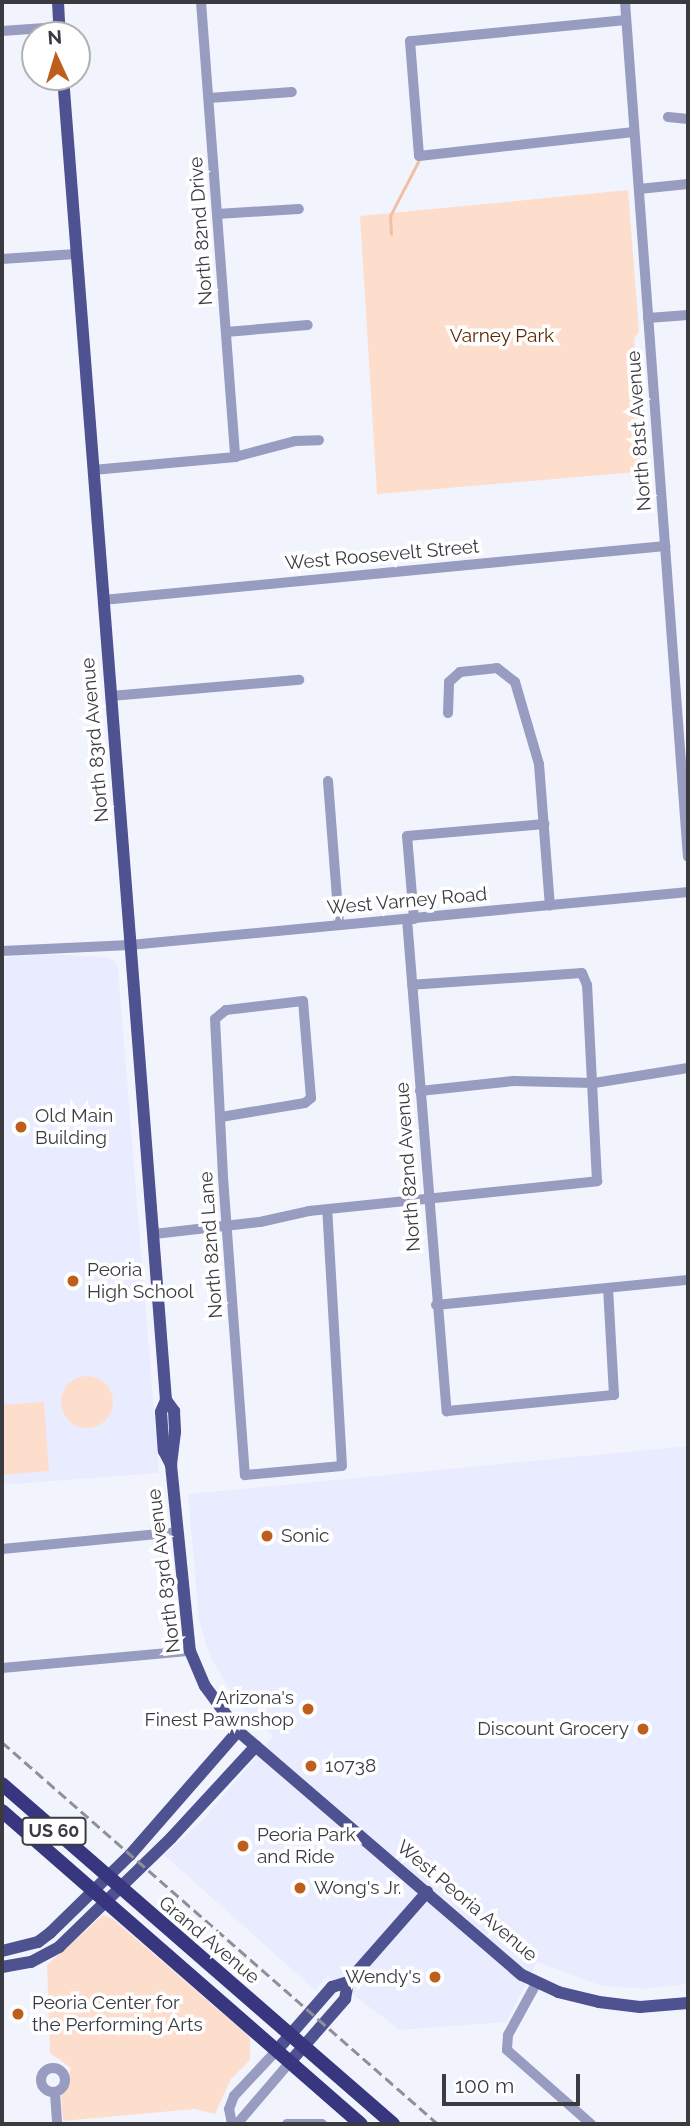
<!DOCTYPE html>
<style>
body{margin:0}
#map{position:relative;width:690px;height:2126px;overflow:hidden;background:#f2f4fd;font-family:Raleway,sans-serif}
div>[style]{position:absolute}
.built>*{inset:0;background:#e9ecfe}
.green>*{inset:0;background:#fddecd}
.round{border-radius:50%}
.stream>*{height:2.5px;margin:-1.25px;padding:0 1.25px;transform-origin:1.25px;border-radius:1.25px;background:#f3bfa4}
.minor>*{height:10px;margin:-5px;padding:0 5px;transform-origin:5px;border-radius:5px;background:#989cc0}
.minor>.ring{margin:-5px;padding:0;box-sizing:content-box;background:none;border:10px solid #989cc0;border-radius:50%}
.major>*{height:12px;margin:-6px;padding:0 6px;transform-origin:6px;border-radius:6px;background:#4f5290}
.highway>*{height:14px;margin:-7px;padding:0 7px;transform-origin:7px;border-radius:7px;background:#37367e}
.rail>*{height:2.5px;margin-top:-1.25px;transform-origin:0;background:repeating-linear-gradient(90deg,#8e8f97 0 10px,transparent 0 15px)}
.dots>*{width:19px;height:19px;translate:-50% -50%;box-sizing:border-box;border:4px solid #fff;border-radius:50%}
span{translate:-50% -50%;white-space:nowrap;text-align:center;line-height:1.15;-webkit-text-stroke:7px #fff;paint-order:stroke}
.shield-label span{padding:2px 5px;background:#fff;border:2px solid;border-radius:5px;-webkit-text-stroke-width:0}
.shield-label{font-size:18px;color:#3a3b41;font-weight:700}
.street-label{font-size:19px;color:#3a3b41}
.park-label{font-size:19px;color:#5d2904}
.poi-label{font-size:19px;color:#3a3b41}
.left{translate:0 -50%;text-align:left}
.right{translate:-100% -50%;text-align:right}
.frame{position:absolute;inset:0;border:4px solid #3a3b41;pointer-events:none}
.north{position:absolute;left:21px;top:21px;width:70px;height:70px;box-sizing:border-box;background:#fff;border:2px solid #b0b1b3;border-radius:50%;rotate:356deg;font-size:19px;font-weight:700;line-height:28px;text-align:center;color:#3a3b41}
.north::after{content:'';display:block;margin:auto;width:24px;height:32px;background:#be5e1d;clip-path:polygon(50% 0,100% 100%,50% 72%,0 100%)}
.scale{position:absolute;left:442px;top:2074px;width:138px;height:32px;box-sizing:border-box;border:4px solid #3a3b41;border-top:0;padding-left:9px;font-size:21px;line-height:24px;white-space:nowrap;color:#3a3b41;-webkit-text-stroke:5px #fff;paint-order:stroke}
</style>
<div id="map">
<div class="built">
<div style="clip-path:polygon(42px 954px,106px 957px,115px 960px,118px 969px,159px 1473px,2px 1485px,2px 958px)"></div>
<div style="clip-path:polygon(688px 1446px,688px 1984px,645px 1989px,602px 1986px,537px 1962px,506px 2022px,400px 2030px,328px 1976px,315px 1990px,164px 1855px,203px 1820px,273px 1736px,235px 1700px,208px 1652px,199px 1619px,188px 1494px)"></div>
</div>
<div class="green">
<div style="clip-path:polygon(628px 190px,639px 331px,634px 339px,644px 459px,650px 471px,377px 494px,360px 216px)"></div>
<div class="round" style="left:61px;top:1376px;width:52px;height:52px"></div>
<div style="clip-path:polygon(44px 1402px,49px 1471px,2px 1475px,2px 1405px)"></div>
<div style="clip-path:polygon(103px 1915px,113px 1919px,250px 2037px,250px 2060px,231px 2079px,215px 2114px,195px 2109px,63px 2121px,61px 2097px,71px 2068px,50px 2053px,47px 1965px)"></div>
</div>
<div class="stream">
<div style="left:391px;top:234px;width:18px;rotate:-93deg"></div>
<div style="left:390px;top:216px;width:61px;rotate:-62.6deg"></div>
</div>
<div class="minor">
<div style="left:201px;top:2px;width:456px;rotate:85.7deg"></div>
<div style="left:625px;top:2px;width:857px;rotate:85.79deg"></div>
<div style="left:626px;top:20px;width:217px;rotate:174.4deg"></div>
<div style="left:410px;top:41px;width:115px;rotate:85.5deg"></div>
<div style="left:419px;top:156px;width:216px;rotate:-6.4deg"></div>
<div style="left:2px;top:31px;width:57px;rotate:-4deg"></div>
<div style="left:209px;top:98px;width:83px;rotate:-4.1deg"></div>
<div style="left:668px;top:117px;width:20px;rotate:6deg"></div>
<div style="left:639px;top:189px;width:49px;rotate:-5.8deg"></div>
<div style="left:217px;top:214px;width:82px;rotate:-3.5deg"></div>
<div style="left:2px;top:259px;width:74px;rotate:-3.9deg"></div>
<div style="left:648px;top:318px;width:40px;rotate:-4.3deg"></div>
<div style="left:226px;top:332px;width:82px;rotate:-4.9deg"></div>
<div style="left:93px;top:470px;width:143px;rotate:-5.2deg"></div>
<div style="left:235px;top:457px;width:62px;rotate:-14.9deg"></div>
<div style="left:295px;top:441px;width:24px;rotate:-2deg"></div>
<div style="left:103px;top:600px;width:565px;rotate:-5.49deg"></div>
<div style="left:111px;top:696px;width:189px;rotate:-4.9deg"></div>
<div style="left:448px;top:713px;width:31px;rotate:-88deg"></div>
<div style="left:449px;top:682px;width:15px;rotate:-42deg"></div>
<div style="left:460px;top:672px;width:37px;rotate:-6deg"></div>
<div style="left:497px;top:668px;width:23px;rotate:38deg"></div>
<div style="left:515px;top:682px;width:85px;rotate:73.7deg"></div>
<div style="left:539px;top:764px;width:142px;rotate:85.6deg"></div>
<div style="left:328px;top:781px;width:144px;rotate:85.6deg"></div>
<div style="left:407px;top:919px;width:494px;rotate:85.4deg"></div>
<div style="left:447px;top:1411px;width:168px;rotate:-5.5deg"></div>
<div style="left:614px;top:1395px;width:107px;rotate:-93.2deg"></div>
<div style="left:414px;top:919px;width:83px;rotate:-94.8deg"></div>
<div style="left:407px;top:836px;width:138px;rotate:-5deg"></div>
<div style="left:2px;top:951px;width:128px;rotate:-2.7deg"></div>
<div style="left:130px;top:945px;width:561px;rotate:-5.43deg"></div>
<div style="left:420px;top:1091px;width:95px;rotate:-6.1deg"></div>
<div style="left:514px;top:1081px;width:80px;rotate:1.4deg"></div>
<div style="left:594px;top:1083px;width:95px;rotate:-9.1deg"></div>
<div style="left:221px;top:1117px;width:85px;rotate:-9.5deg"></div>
<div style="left:305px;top:1103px;width:8px;rotate:-40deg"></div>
<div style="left:311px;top:1098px;width:97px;rotate:-94.7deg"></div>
<div style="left:303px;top:1001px;width:78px;rotate:173.3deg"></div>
<div style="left:226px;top:1010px;width:14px;rotate:141deg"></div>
<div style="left:215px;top:1019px;width:158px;rotate:87.1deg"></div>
<div style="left:223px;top:1177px;width:299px;rotate:85.8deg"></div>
<div style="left:245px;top:1475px;width:97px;rotate:-5.3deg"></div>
<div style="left:342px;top:1466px;width:257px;rotate:-93.3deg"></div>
<div style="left:154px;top:1234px;width:107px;rotate:-6.5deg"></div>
<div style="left:260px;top:1222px;width:50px;rotate:-12.7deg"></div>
<div style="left:309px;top:1211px;width:290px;rotate:-5.9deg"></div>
<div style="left:597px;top:1181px;width:196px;rotate:-92.9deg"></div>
<div style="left:587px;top:985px;width:13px;rotate:-113deg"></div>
<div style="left:582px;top:973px;width:170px;rotate:176deg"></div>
<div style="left:436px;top:1305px;width:253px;rotate:-5.7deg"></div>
<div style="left:2px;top:1549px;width:176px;rotate:-5.5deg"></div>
<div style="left:2px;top:1668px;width:189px;rotate:-5.2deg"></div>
<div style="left:537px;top:1982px;width:60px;rotate:118.7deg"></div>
<div style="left:508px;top:2035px;width:15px;rotate:94deg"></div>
<div style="left:507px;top:2050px;width:112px;rotate:41.4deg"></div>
<div class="ring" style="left:41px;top:2068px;width:14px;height:14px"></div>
<div style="left:55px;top:2093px;width:31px;rotate:86deg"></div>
<div style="left:232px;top:2124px;width:15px;rotate:-101deg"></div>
<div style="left:229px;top:2109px;width:14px;rotate:-69deg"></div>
<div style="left:234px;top:2096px;width:63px;rotate:-46.9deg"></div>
<div style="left:237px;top:2124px;width:82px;rotate:-49.5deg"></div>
<div style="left:287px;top:2124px;width:35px"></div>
</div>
<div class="major">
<div style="left:58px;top:2px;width:33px;rotate:87deg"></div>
<div style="left:63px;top:77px;width:1327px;rotate:85.55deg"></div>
<div style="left:166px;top:1400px;width:14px;rotate:54deg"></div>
<div style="left:174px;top:1411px;width:21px;rotate:87deg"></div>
<div style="left:175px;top:1432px;width:33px;rotate:97deg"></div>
<div style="left:166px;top:1400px;width:13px;rotate:113deg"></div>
<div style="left:161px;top:1412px;width:39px;rotate:86deg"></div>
<div style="left:164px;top:1451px;width:16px;rotate:63deg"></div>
<div style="left:171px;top:1465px;width:187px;rotate:84.2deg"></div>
<div style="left:190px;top:1651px;width:38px;rotate:67deg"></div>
<div style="left:205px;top:1686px;width:56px;rotate:53.7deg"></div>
<div style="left:238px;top:1731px;width:374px;rotate:40.7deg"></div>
<div style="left:522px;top:1975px;width:40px;rotate:25deg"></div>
<div style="left:558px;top:1992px;width:42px;rotate:13.7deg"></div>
<div style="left:599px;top:2002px;width:41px;rotate:7deg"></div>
<div style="left:640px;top:2007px;width:48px;rotate:-4.8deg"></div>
<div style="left:2px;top:1951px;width:37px;rotate:-14deg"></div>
<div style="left:38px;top:1942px;width:15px;rotate:-37deg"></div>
<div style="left:50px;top:1933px;width:112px;rotate:-44.3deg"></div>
<div style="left:130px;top:1855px;width:164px;rotate:-48.9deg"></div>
<div style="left:2px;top:1967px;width:29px;rotate:-10deg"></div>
<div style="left:31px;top:1962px;width:32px;rotate:-28deg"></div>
<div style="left:59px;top:1947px;width:156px;rotate:-44.2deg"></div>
<div style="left:171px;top:1838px;width:125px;rotate:-47.3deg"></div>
<div style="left:277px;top:2050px;width:84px;rotate:-48.9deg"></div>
<div style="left:332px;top:1987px;width:17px;rotate:-17deg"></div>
<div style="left:348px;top:1982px;width:120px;rotate:-48.7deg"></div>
<div style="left:290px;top:2062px;width:84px;rotate:-48.9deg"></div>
<div style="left:345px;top:1999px;width:17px;rotate:-80deg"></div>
</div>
<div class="highway">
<div style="left:2px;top:1784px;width:518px;rotate:41.01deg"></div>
<div style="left:2px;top:1811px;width:476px;rotate:41.1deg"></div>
</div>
<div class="rail">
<div style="left:2px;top:1742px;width:580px;rotate:41.22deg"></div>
</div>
<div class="dots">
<div style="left:21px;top:1127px;background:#be5e1d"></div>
<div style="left:73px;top:1281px;background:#be5e1d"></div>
<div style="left:267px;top:1536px;background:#be5e1d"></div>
<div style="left:308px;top:1709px;background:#be5e1d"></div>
<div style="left:643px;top:1729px;background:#be5e1d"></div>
<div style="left:311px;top:1766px;background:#be5e1d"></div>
<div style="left:243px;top:1846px;background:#be5e1d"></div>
<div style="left:300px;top:1888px;background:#be5e1d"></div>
<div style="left:435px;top:1977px;background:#be5e1d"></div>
<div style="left:18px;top:2014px;background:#be5e1d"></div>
</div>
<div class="shield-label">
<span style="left:54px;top:1831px">US 60</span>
</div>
<div class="street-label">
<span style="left:201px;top:231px;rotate:-94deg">North 82nd Drive</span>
<span style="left:639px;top:431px;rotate:-94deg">North 81st Avenue</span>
<span style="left:382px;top:555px;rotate:-5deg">West Roosevelt Street</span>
<span style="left:95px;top:740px;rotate:-95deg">North 83rd Avenue</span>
<span style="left:407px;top:901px;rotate:-5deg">West Varney Road</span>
<span style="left:408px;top:1167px;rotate:-94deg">North 82nd Avenue</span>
<span style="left:211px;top:1245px;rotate:-94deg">North 82nd Lane</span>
<span style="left:164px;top:1571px;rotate:-97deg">North 83rd Avenue</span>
<span style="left:467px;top:1901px;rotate:40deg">West Peoria Avenue</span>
<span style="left:209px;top:1940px;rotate:40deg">Grand Avenue</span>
</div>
<div class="park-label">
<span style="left:502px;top:336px">Varney Park</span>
</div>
<div class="poi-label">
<span class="left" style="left:35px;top:1127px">Old Main<br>Building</span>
<span class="left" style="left:87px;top:1281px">Peoria<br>High School</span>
<span class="left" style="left:281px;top:1536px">Sonic</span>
<span class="right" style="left:294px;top:1709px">Arizona's<br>Finest Pawnshop</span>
<span class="right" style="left:629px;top:1729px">Discount Grocery</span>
<span class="left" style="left:325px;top:1766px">10738</span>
<span class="left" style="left:257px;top:1846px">Peoria Park<br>and Ride</span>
<span class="left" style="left:314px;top:1888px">Wong's Jr.</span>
<span class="right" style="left:421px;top:1977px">Wendy's</span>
<span class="left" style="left:32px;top:2014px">Peoria Center for<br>the Performing Arts</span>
</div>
<div class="frame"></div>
<div class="north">N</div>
<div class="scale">100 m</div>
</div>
